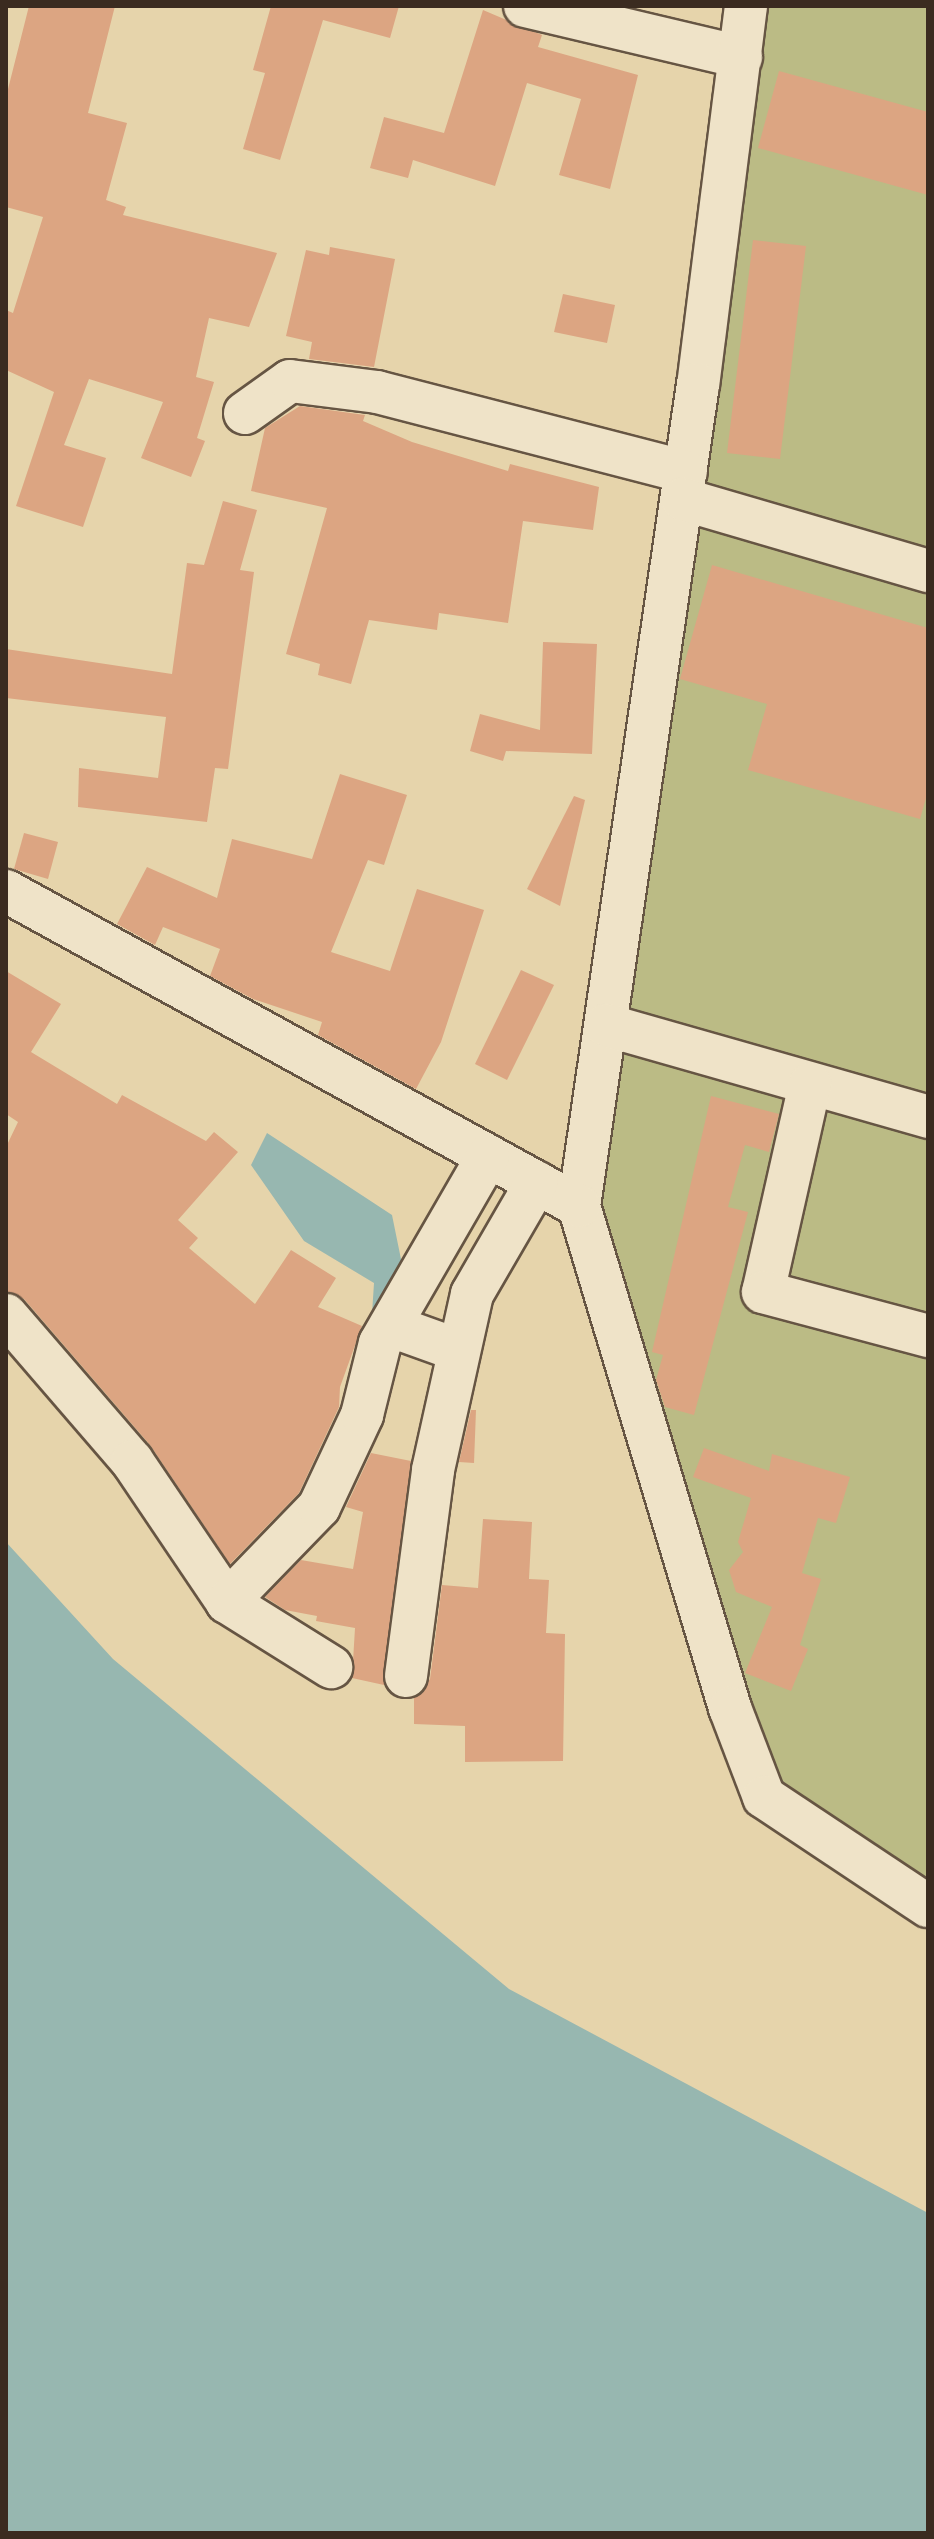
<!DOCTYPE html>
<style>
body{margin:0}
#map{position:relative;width:934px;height:2539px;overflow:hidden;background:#e6d4ab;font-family:"IM FELL English",serif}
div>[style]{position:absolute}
.green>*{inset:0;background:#bbbb85}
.water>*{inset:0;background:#97b7b0}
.building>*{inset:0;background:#dca582}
.roads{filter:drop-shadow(2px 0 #665543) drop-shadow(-2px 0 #665543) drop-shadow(0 2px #665543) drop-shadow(0 -2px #665543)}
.street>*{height:42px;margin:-21px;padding:0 21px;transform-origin:21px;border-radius:21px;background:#efe3c8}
span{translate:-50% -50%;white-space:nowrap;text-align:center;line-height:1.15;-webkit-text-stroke:6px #efe3c8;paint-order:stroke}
.frame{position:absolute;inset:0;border:8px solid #3b2b20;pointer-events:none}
</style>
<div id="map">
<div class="green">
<div style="clip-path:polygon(756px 6px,928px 6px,928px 1887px,776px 1787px,588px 1202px)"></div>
</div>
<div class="water">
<div style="clip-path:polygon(267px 1133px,392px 1215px,403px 1269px,370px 1345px,374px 1283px,304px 1241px,251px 1165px)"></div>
<div style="clip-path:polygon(6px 1542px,113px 1659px,509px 1989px,928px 2213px,928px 2533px,6px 2533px)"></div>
</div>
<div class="building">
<div style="clip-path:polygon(29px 6px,115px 6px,88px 113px,127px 123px,106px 200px,126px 207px,123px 215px,277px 253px,249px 327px,209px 318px,196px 377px,214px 382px,197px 438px,205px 441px,191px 477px,141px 458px,163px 402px,89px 379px,64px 445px,106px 458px,83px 527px,16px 506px,54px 392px,6px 370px,6px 310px,13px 313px,43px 217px,6px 207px,6px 97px)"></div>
<div style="clip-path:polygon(271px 6px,399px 6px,390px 38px,323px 20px,280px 160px,243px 149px,265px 73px,253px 70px)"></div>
<div style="clip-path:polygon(483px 10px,542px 35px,538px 47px,638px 75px,610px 189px,559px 175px,581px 99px,527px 83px,495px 186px,413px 160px,408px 178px,370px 168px,384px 117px,444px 133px)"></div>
<div style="clip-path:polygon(779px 71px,928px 112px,928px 195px,758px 148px)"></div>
<div style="clip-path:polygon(753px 240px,806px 246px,780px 459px,727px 453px)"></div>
<div style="clip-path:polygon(330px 247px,395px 259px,374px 367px,309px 359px,312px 342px,286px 336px,306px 250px,329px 255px)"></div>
<div style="clip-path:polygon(563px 294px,615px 305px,607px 343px,554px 332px)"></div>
<div style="clip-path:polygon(300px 406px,365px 415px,363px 421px,412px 442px,508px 471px,510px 464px,599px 487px,593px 530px,523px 521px,508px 623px,439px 613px,437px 630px,369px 620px,351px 684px,318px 675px,320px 664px,286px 654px,327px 508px,251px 491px,265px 428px)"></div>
<div style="clip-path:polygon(223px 501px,257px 510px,240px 570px,254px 572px,228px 769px,215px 768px,207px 822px,78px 807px,79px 768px,158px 778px,166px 717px,6px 698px,6px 649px,172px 674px,187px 563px,204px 565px)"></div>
<div style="clip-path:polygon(712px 565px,928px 628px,928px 791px,920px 819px,748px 770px,767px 704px,680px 679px)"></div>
<div style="clip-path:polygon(543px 642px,597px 644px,592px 754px,506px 751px,503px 761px,470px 751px,480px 714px,540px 730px)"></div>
<div style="clip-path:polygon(340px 774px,407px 795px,384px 865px,368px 860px,331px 952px,390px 971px,417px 889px,484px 910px,441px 1042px,416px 1089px,318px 1035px,322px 1022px,253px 999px,210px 976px,220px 949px,163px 927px,155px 945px,117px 924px,147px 867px,217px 898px,232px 839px,312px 859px)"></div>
<div style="clip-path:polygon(574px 796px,585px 800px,560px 906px,527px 889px)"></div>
<div style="clip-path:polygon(24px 833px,58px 842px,48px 879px,14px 869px)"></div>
<div style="clip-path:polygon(521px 970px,554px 985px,507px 1080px,475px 1064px)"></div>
<div style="clip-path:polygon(6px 971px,61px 1004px,31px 1052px,117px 1104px,122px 1095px,206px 1141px,214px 1132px,238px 1152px,178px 1220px,198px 1238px,189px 1248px,255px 1304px,291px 1250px,336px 1278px,318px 1307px,362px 1326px,340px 1387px,339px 1407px,299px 1493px,230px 1564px,150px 1445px,24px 1299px,6px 1292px,6px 1147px,18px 1122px,6px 1114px)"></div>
<div style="clip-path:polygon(711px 1096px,779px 1114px,769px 1152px,745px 1145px,728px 1207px,748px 1212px,694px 1415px,665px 1407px,656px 1380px,663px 1355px,652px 1352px)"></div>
<div style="clip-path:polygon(471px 1410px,476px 1410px,474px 1463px,459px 1462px)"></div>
<div style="clip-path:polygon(704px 1448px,769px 1471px,772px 1454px,850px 1477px,836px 1523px,818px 1518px,802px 1573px,821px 1579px,800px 1645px,808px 1649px,791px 1691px,745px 1673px,772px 1607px,736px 1592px,729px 1570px,743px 1552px,738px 1542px,751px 1498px,693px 1477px)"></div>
<div style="clip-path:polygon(371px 1453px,411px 1461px,384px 1685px,352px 1678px,355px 1628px,316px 1621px,317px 1616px,285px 1610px,265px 1597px,301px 1560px,353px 1569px,363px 1512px,346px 1507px)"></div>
<div style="clip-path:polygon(483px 1519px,532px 1522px,529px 1579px,549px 1580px,546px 1633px,565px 1634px,563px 1761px,465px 1762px,465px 1726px,414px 1724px,414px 1698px,430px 1679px,442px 1585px,478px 1588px)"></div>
</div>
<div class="roads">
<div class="street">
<div style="left:525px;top:6px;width:222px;rotate:13.3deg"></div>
<div style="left:746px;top:6px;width:381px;rotate:97.2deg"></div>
<div style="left:698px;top:384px;width:831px;rotate:98.24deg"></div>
<div style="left:579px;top:1206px;width:524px;rotate:73.26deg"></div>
<div style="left:730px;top:1708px;width:95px;rotate:69.1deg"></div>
<div style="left:764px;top:1797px;width:197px;rotate:33.6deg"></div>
<div style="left:245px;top:413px;width:55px;rotate:-35.4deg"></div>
<div style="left:290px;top:381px;width:88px;rotate:7.2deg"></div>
<div style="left:377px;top:392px;width:319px;rotate:14.5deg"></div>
<div style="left:682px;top:499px;width:256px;rotate:16.3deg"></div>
<div style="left:6px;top:891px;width:654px;rotate:28.8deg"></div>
<div style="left:606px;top:1025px;width:335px;rotate:15.9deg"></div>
<div style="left:810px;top:1084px;width:213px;rotate:102.7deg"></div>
<div style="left:763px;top:1292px;width:171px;rotate:14.9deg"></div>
<div style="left:6px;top:1315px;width:193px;rotate:49.2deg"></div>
<div style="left:132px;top:1461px;width:170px;rotate:56deg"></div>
<div style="left:227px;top:1602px;width:123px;rotate:32deg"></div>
<div style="left:391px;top:1326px;width:71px;rotate:19.7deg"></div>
<div style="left:227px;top:1602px;width:132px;rotate:-45.9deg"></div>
<div style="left:319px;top:1507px;width:102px;rotate:-64.9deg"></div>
<div style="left:362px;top:1415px;width:74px;rotate:-76deg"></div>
<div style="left:380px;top:1343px;width:216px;rotate:-60deg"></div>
<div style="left:406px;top:1676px;width:208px;rotate:-82.5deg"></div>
<div style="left:433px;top:1470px;width:180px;rotate:-77.5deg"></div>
<div style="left:472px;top:1294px;width:129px;rotate:-59.9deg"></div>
</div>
</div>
<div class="frame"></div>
</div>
